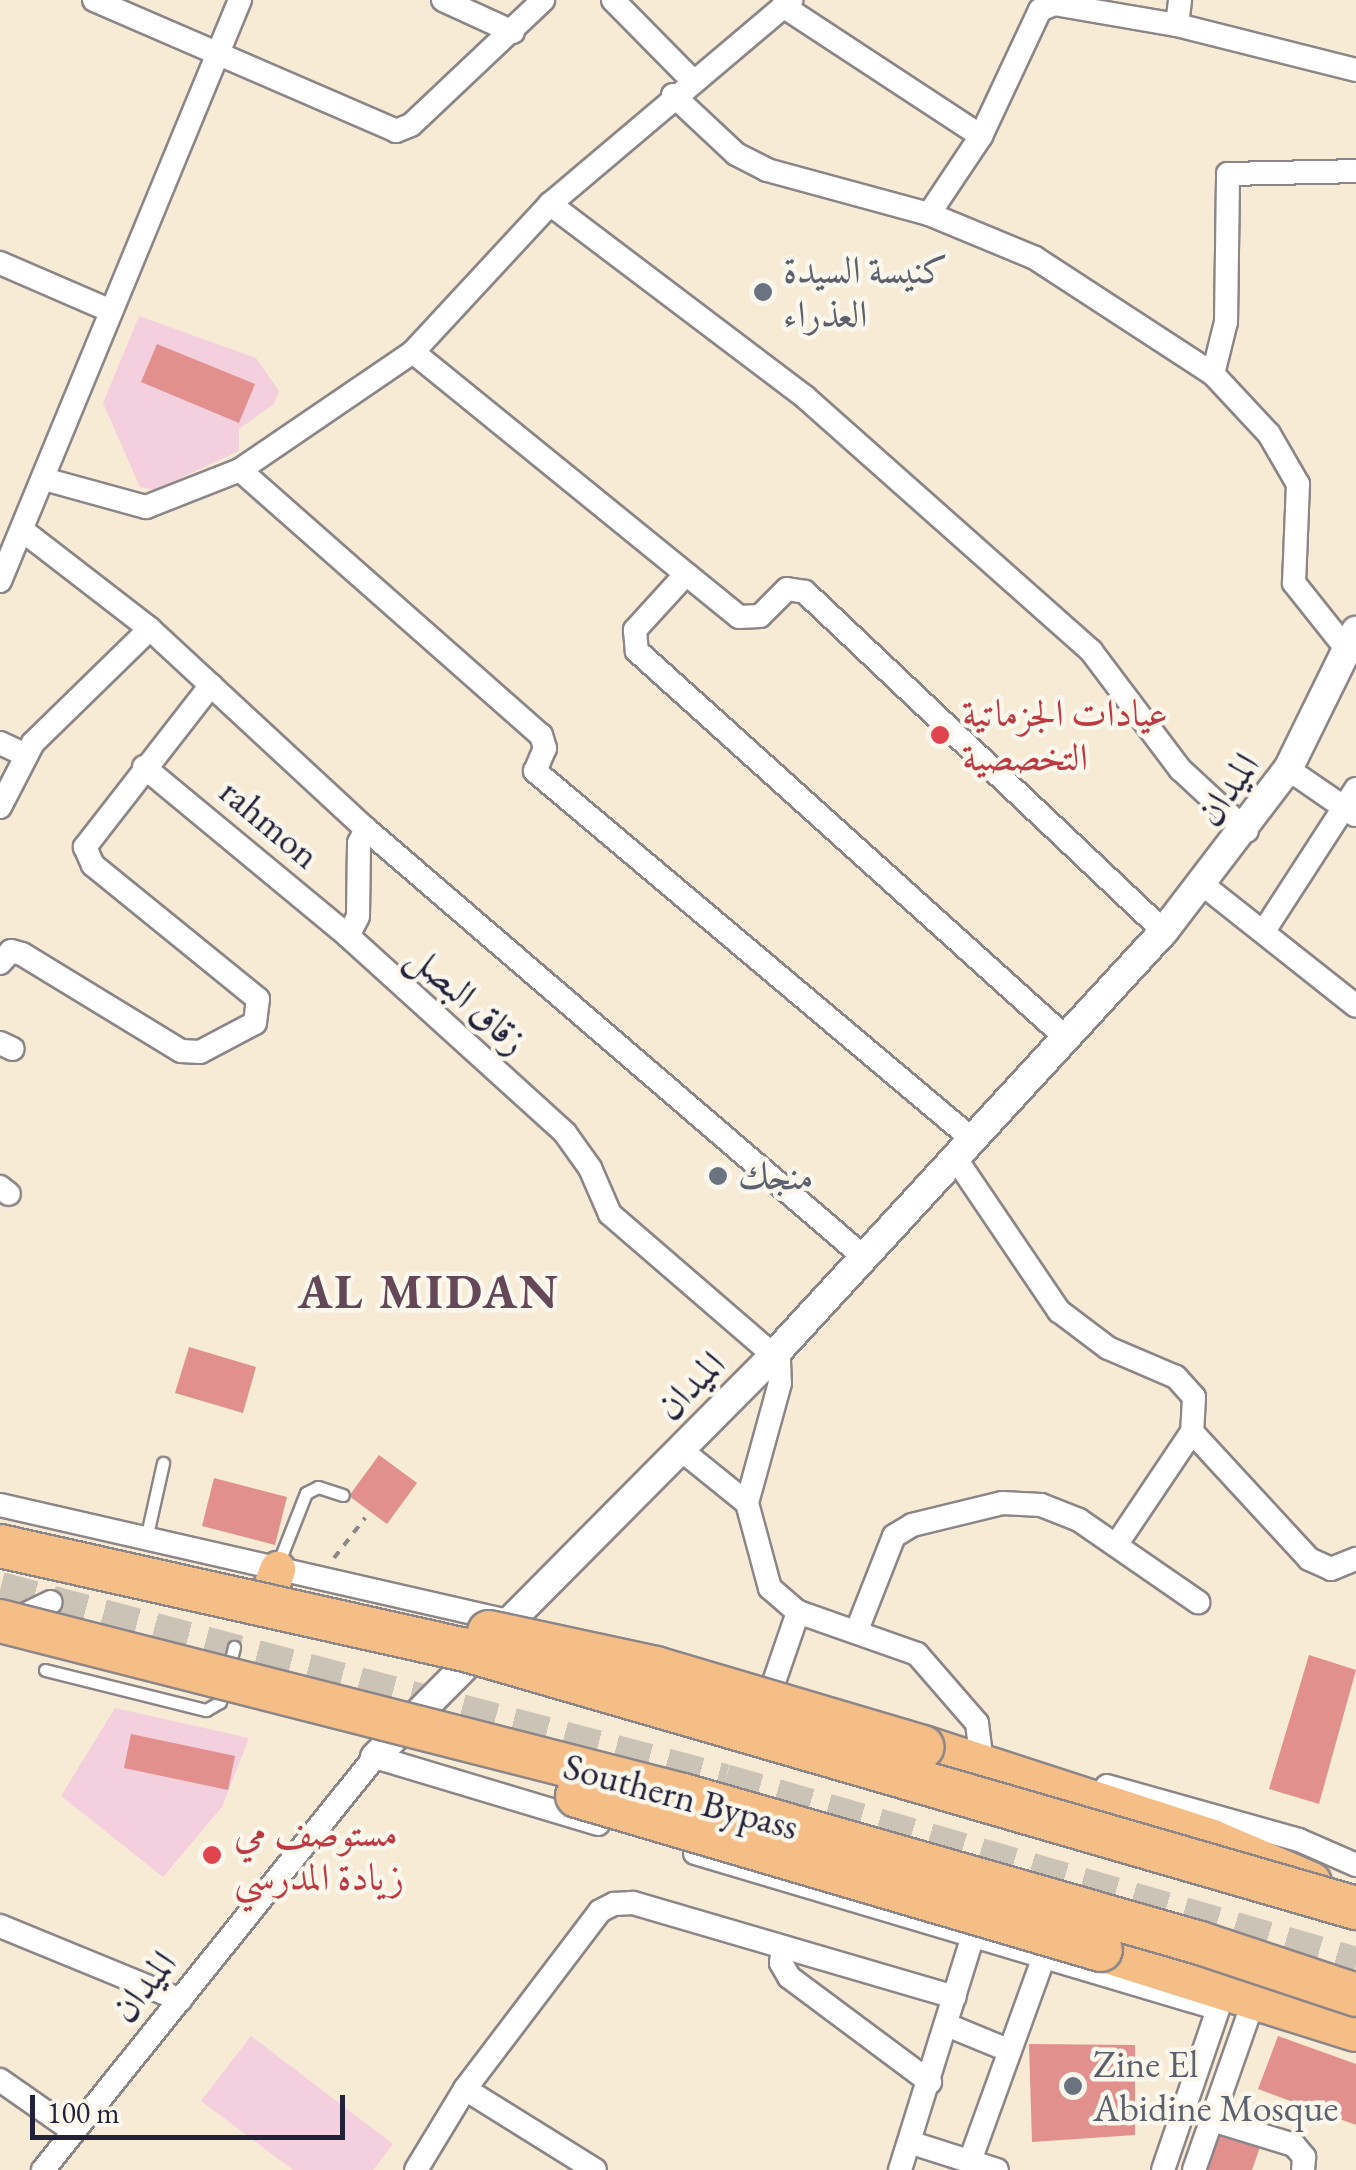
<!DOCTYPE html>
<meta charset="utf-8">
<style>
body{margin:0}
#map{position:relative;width:1356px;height:2170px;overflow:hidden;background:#f7ebd6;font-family:"EB Garamond",Amiri,serif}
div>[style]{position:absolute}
.built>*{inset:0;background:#f4cfde}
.building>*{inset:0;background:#e2908e}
.primary-tunnel>*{height:35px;margin-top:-17.5px;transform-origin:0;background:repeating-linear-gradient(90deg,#ccc3b7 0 35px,transparent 0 53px)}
.path>*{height:4px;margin-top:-2px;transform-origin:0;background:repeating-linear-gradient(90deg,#8c8688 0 8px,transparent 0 16px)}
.roads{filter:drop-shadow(2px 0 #8c8688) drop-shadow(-2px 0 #8c8688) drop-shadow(0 2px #8c8688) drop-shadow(0 -2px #8c8688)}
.service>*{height:11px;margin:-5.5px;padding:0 5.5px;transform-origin:5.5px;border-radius:5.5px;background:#fff}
.minor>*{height:22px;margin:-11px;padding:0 11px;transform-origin:11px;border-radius:11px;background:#fff}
.tertiary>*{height:28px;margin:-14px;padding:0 14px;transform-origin:14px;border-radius:14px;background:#fff}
.primary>*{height:35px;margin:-17.5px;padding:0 17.5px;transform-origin:17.5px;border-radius:17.5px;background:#f6be87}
.motorway>*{height:42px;margin:-21px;padding:0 21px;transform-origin:21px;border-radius:21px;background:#f6be87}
.bridges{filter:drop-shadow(2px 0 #8c8688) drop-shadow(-2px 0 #8c8688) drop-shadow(0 2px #8c8688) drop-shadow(0 -2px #8c8688)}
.motorway-bridge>*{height:42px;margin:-21px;padding:0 21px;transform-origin:21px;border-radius:21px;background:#f6be87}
.dots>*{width:28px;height:28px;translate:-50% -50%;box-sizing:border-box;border:5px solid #fbf7ec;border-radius:50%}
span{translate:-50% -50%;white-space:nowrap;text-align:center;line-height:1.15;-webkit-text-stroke:9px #fbf7ec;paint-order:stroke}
.worship-label{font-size:38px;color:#5b616d}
.left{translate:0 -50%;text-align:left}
.health-label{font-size:38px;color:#be3a42}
.street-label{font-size:38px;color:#22223b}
.district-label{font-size:48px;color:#654858;font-weight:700;letter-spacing:2.5px}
.scale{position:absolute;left:30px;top:2095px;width:315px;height:45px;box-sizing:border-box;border:5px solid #22223b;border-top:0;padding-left:12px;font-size:30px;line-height:35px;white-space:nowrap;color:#22223b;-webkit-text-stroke:8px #fbf7ec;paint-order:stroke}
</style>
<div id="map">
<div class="built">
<div style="clip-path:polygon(139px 316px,256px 358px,279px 391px,274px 404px,239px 429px,239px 451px,155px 490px,140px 487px,103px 403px)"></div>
<div style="clip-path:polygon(115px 1708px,249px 1738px,222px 1807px,163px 1877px,61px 1796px)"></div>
<div style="clip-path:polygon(251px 2036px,393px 2144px,373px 2170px,293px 2170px,201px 2101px)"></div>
</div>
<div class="building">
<div style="clip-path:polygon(157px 344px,255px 384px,239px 423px,141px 382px)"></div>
<div style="clip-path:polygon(189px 1347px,256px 1367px,243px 1413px,175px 1393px)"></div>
<div style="clip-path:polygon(379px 1455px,417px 1483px,387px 1524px,349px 1496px)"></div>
<div style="clip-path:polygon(214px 1478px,287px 1497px,275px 1545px,202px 1526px)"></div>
<div style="clip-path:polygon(1309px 1655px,1356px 1670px,1319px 1804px,1269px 1789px)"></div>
<div style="clip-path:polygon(131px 1734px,235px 1756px,228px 1790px,124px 1768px)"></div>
<div style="clip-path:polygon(1278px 2036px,1356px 2064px,1356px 2125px,1258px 2089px)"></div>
<div style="clip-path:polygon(1029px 2044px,1135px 2045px,1135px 2135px,1032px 2142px)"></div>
<div style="clip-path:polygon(1216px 2132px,1260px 2147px,1252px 2170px,1203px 2170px)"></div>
</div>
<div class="primary-tunnel">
<div style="left:0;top:1589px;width:750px;rotate:14.83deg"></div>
<div style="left:725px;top:1781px;width:657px;rotate:16.17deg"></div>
</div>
<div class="path">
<div style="left:334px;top:1558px;width:51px;rotate:-52.2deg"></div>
</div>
<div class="roads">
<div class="service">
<div style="left:146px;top:1539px;width:78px;rotate:-77.4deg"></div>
<div style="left:278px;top:1564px;width:76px;rotate:-68.5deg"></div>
<div style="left:306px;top:1493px;width:13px;rotate:-27deg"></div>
<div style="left:318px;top:1487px;width:26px;rotate:18deg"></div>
<div style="left:45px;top:1670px;width:166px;rotate:14deg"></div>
<div style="left:206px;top:1710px;width:16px;rotate:-30deg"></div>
<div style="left:220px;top:1702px;width:57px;rotate:-75.7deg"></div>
</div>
<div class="minor">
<div style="left:94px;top:0;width:329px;rotate:23.4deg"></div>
<div style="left:396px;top:131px;width:16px;rotate:-22deg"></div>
<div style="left:411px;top:125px;width:182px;rotate:-43.4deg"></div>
<div style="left:443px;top:0;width:77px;rotate:24.6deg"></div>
<div style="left:613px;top:0;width:111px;rotate:45.4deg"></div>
<div style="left:783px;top:6px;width:237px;rotate:33.3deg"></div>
<div style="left:1177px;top:25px;width:25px;rotate:-83deg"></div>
<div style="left:673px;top:95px;width:86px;rotate:43.1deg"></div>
<div style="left:736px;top:154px;width:35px;rotate:27deg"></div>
<div style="left:767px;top:170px;width:168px;rotate:15.2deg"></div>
<div style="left:929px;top:214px;width:115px;rotate:22.5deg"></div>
<div style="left:1035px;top:258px;width:212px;rotate:33.1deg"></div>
<div style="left:1213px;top:374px;width:82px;rotate:47deg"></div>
<div style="left:1269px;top:434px;width:58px;rotate:59.9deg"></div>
<div style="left:1298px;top:484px;width:99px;rotate:92.3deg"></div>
<div style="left:1294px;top:583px;width:87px;rotate:51.5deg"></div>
<div style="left:550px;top:204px;width:320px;rotate:37.1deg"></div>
<div style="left:805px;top:397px;width:383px;rotate:41.6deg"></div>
<div style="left:1091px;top:651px;width:148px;rotate:53deg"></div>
<div style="left:1180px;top:769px;width:91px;rotate:42.8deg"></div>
<div style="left:929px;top:214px;width:94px;rotate:-56.3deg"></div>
<div style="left:981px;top:136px;width:139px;rotate:-64.9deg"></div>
<div style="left:1040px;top:10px;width:15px;rotate:-23deg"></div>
<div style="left:1054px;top:4px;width:125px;rotate:9.7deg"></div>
<div style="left:1177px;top:25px;width:185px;rotate:14.1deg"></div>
<div style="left:0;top:263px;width:121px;rotate:23.4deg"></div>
<div style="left:413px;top:352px;width:420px;rotate:39.1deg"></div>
<div style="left:739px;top:617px;width:21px;rotate:-3deg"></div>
<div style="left:760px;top:616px;width:38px;rotate:-45deg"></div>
<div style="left:787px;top:589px;width:18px;rotate:9deg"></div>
<div style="left:805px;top:592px;width:494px;rotate:43.4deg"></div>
<div style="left:1213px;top:374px;width:54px;rotate:-76deg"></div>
<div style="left:1226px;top:322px;width:148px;rotate:-89.2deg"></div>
<div style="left:1228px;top:174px;width:128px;rotate:-1.3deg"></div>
<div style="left:240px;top:470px;width:401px;rotate:41.4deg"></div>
<div style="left:541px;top:735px;width:14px;rotate:73deg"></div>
<div style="left:545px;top:748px;width:25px;rotate:113deg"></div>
<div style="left:535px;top:771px;width:571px;rotate:40.1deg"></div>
<div style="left:44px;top:479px;width:106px;rotate:15.4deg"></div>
<div style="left:146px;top:507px;width:101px;rotate:-21.5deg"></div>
<div style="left:240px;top:470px;width:209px;rotate:-34.3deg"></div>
<div style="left:413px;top:352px;width:202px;rotate:-47.2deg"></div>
<div style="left:550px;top:204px;width:316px;rotate:-40.2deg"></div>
<div style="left:22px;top:530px;width:162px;rotate:37.7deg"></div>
<div style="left:150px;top:629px;width:294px;rotate:42.8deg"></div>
<div style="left:366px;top:829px;width:658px;rotate:40.69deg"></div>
<div style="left:686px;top:574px;width:76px;rotate:132.3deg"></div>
<div style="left:635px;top:630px;width:21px;rotate:85deg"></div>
<div style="left:637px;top:651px;width:575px;rotate:42.04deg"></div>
<div style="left:0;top:581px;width:629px;rotate:-67.56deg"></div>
<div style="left:0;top:743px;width:26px;rotate:25deg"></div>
<div style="left:144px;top:767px;width:265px;rotate:39.6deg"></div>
<div style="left:348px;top:936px;width:293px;rotate:42.2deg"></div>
<div style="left:565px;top:1133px;width:43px;rotate:54.5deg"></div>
<div style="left:590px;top:1168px;width:50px;rotate:66.5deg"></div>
<div style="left:610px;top:1214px;width:223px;rotate:40.8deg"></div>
<div style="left:779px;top:1360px;width:23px;rotate:88deg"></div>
<div style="left:780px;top:1383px;width:124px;rotate:105.4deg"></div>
<div style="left:747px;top:1503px;width:88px;rotate:74.9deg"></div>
<div style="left:770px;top:1588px;width:37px;rotate:41deg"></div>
<div style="left:798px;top:1612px;width:126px;rotate:19.4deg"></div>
<div style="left:917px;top:1654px;width:91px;rotate:49deg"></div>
<div style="left:977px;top:1723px;width:26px;rotate:83deg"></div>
<div style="left:1288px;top:769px;width:81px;rotate:34.5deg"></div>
<div style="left:0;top:807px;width:72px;rotate:-62.7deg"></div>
<div style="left:33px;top:743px;width:163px;rotate:-44.3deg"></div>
<div style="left:1202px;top:884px;width:196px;rotate:38.4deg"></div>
<div style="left:1264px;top:931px;width:169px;rotate:-57.1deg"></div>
<div style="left:348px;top:936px;width:22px;rotate:-63deg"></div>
<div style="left:358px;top:916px;width:73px;rotate:-89.2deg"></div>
<div style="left:359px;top:843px;width:16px;rotate:-63deg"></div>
<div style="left:0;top:963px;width:16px;rotate:-47deg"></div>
<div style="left:11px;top:951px;width:11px;rotate:15deg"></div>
<div style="left:22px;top:954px;width:186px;rotate:31.4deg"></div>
<div style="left:181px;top:1051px;width:19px;rotate:3deg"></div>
<div style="left:200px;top:1052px;width:62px;rotate:-27.8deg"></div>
<div style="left:255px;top:1023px;width:24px;rotate:-83deg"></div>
<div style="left:258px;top:999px;width:213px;rotate:-140.9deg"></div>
<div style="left:93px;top:865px;width:20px;rotate:-114deg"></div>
<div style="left:85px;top:847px;width:205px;rotate:-52.1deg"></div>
<div style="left:0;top:1043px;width:14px;rotate:25deg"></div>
<div style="left:956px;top:1159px;width:184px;rotate:55.9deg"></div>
<div style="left:1059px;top:1311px;width:61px;rotate:37.1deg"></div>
<div style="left:1108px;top:1348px;width:74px;rotate:23.1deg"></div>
<div style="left:1176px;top:1377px;width:27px;rotate:48deg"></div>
<div style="left:1194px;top:1397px;width:35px;rotate:93deg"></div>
<div style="left:1192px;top:1432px;width:136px;rotate:123.9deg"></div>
<div style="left:0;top:1187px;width:11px;rotate:38deg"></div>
<div style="left:1192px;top:1432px;width:173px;rotate:47.3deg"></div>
<div style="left:1309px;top:1559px;width:24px;rotate:24deg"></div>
<div style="left:1331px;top:1569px;width:27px;rotate:-22deg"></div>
<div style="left:680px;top:1449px;width:86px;rotate:38.9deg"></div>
<div style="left:0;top:1505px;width:521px;rotate:12.86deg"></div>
<div style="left:12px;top:1621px;width:43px;rotate:-26deg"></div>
<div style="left:857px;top:1630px;width:101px;rotate:-68.5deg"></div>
<div style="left:894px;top:1536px;width:21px;rotate:-31deg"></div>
<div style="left:912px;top:1525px;width:93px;rotate:-13.7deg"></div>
<div style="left:1002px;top:1503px;width:39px;rotate:3deg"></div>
<div style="left:1041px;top:1505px;width:41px;rotate:21.5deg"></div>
<div style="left:1079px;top:1520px;width:145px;rotate:34.6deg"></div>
<div style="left:765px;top:1708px;width:102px;rotate:-71deg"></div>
<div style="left:1107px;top:1786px;width:199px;rotate:15.7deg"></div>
<div style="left:1299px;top:1840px;width:62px;rotate:23.7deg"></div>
<div style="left:695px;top:1853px;width:544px;rotate:16.57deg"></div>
<div style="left:0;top:1926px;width:195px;rotate:22.3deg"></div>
<div style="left:783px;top:1947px;width:16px;rotate:97deg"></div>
<div style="left:781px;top:1963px;width:16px;rotate:60deg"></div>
<div style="left:789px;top:1977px;width:176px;rotate:36.7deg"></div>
<div style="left:947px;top:2025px;width:68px;rotate:22.4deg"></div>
<div style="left:0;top:2080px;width:89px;rotate:34.9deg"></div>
<div style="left:465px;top:2089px;width:153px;rotate:31.9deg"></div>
<div style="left:1212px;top:2120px;width:86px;rotate:17deg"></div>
<div style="left:1294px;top:2145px;width:16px;rotate:50deg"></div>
<div style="left:1304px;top:2157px;width:13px;rotate:94deg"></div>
<div style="left:912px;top:2143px;width:89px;rotate:17.6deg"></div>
<div style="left:970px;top:2161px;width:217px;rotate:-70.1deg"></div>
<div style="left:43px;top:2170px;width:530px;rotate:-51.21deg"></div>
<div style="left:375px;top:1757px;width:233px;rotate:16.7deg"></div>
<div style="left:416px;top:2170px;width:95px;rotate:-58.8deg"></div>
<div style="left:465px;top:2089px;width:223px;rotate:-52.8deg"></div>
<div style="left:600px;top:1911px;width:16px;rotate:-27deg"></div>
<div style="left:614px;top:1904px;width:19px;rotate:-3deg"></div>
<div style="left:633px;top:1903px;width:335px;rotate:16.3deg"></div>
<div style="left:900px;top:2170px;width:245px;rotate:-72.7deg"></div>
<div style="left:1163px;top:2170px;width:170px;rotate:-71.1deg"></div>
<div style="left:1194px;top:2170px;width:162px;rotate:-70.6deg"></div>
</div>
<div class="tertiary">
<div style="left:375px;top:1757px;width:566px;rotate:-45.21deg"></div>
<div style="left:774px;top:1355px;width:576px;rotate:-47.39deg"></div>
<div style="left:1164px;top:931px;width:204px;rotate:-52.6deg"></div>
<div style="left:1288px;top:769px;width:154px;rotate:-63.8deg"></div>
</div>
<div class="primary">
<div style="left:267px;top:1597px;width:30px;rotate:-70deg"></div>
</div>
<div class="motorway">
<div style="left:923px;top:1747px;width:302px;rotate:18deg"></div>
<div style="left:1210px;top:1840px;width:109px;rotate:23.3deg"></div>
<div style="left:1101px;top:1950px;width:267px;rotate:17.4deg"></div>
</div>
</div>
<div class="bridges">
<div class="motorway-bridge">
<div style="left:0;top:1546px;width:473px;rotate:12.6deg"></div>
<div style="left:462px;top:1649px;width:931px;rotate:16.16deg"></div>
<div style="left:0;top:1621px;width:705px;rotate:14.29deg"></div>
<div style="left:683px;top:1795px;width:538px;rotate:15.97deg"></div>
<div style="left:1200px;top:1943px;width:164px;rotate:18.4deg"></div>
<div style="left:489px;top:1632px;width:171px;rotate:12.2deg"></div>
<div style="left:656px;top:1668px;width:278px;rotate:16.5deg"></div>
<div style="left:577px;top:1796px;width:546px;rotate:16.38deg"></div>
</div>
</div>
<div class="dots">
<div style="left:763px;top:292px;background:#6b7280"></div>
<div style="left:940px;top:735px;background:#e0444e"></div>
<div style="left:718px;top:1176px;background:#6b7280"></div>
<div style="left:212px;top:1855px;background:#e0444e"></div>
<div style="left:1073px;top:2086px;background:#6b7280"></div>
</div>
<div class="worship-label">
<span class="left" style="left:783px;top:292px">كنيسة السيدة<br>العذراء</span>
<span class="left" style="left:738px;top:1176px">منجك</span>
<span class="left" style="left:1093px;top:2086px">Zine El<br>Abidine Mosque</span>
</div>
<div class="health-label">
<span class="left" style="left:962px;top:735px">عيادات الجزماتية<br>التخصصية</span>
<span class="left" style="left:234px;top:1855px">مستوصف مي<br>زيادة المدرسي</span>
</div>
<div class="street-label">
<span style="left:1227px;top:789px;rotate:-55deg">الميدان</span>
<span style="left:270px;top:823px;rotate:40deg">rahmon</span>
<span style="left:468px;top:998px;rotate:42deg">زقاق البصل</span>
<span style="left:690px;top:1385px;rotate:-45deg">الميدان</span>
<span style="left:681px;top:1796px;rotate:15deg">Southern Bypass</span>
<span style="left:143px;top:1986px;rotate:-51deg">الميدان</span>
</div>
<div class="district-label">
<span style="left:429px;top:1292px">AL MIDAN</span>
</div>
<div class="scale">100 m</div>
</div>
